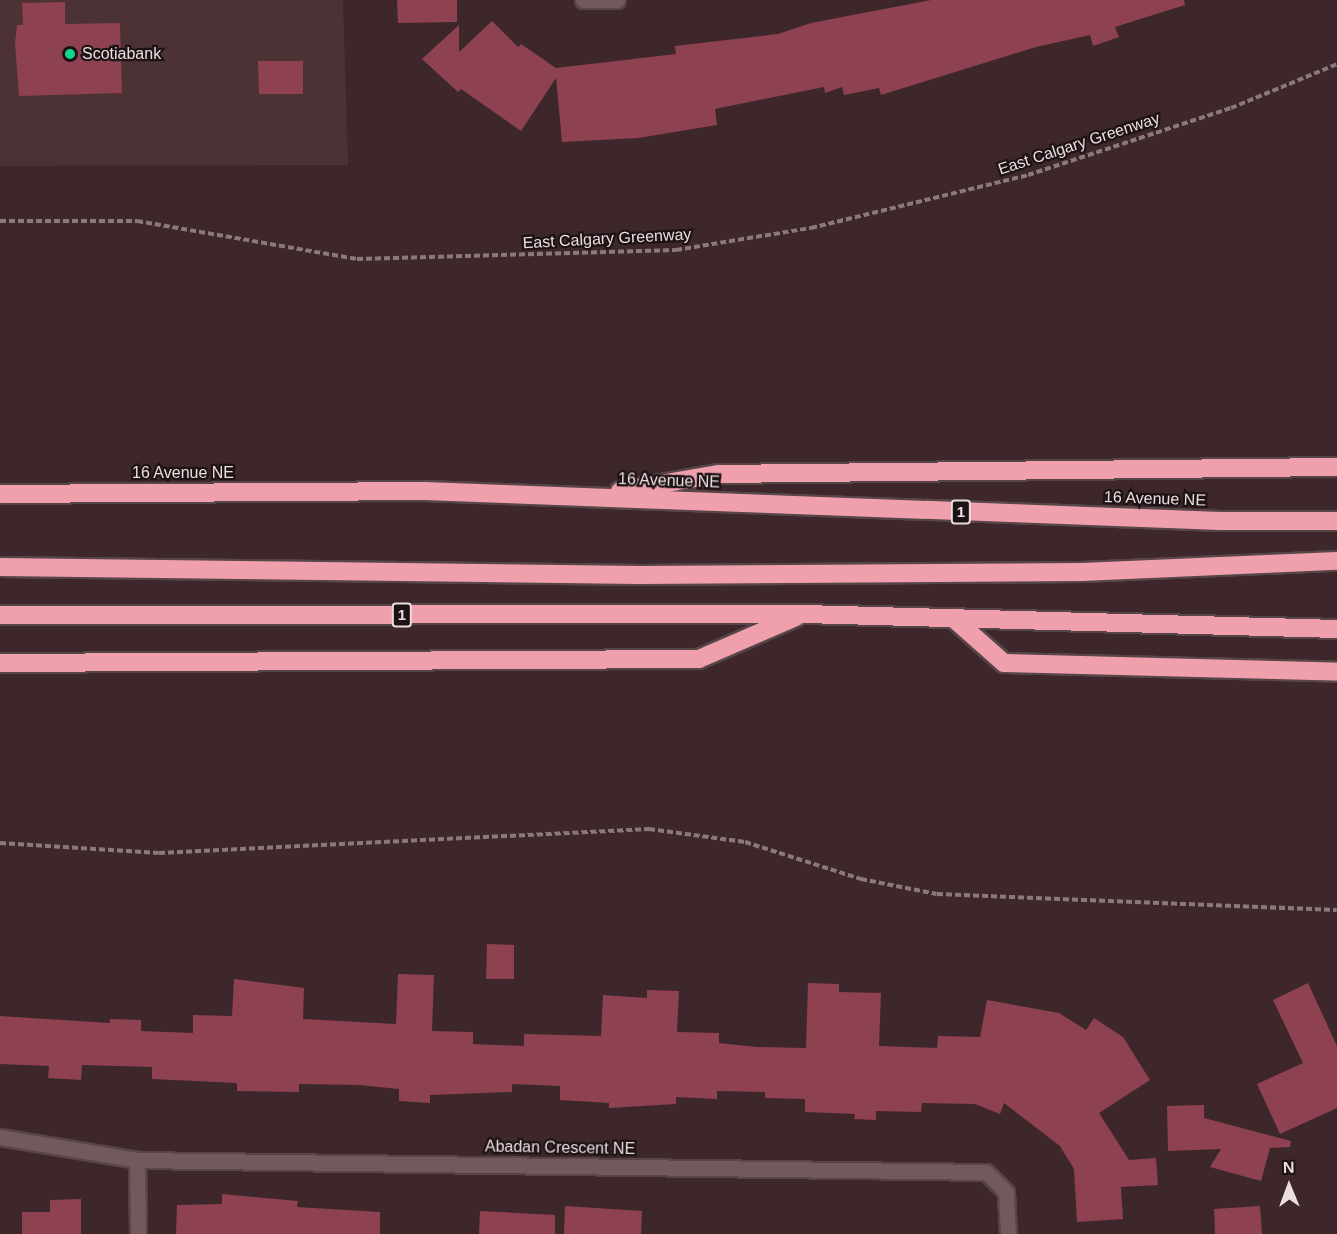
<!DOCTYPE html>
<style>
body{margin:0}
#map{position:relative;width:1337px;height:1234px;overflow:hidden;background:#3d272b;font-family:Arial,sans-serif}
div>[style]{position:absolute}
.built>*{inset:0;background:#4d3235}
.building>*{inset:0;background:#8d4151}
.path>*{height:4px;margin-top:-2px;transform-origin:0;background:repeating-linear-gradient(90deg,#8b787b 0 6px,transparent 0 9px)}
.roads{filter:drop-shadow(2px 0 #574548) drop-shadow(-2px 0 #574548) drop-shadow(0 2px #574548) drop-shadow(0 -2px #574548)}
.street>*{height:15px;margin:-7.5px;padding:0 7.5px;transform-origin:7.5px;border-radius:7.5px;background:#71595d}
.highway>*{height:18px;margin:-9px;padding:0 9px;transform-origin:9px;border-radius:9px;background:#f0a0ad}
.dots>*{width:16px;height:16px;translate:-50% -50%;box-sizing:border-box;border:3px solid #1d1315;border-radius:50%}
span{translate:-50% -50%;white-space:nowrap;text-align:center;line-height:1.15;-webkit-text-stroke:4.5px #1d1315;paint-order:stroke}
.shield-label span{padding:2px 4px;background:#1d1315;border:2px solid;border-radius:4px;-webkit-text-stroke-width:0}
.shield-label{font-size:15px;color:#ecdddf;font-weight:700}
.poi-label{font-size:16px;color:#ecdddf}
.left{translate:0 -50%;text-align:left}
.street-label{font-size:16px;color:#ecdddf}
.north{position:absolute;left:1259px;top:1156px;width:60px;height:60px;-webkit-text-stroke:4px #1d1315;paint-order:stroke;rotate:359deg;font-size:16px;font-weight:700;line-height:24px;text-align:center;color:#ecdddf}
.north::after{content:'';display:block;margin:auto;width:21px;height:27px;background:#ecdddf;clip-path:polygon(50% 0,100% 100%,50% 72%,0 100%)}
</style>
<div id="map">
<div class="built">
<div style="clip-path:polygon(0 0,343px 0,348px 165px,0 166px)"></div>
</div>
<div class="building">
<div style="clip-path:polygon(397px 0,457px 0,457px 22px,398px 23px)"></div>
<div style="clip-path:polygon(931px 0,1184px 0,1185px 5px,1115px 27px,1119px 37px,1093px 46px,1090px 35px,1036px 47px,881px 95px,879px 88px,844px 95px,842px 87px,825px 93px,824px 87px,715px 109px,717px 125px,638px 138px,562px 142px,556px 78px,521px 131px,461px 89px,458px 92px,422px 59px,459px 25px,459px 52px,492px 21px,518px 47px,521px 44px,556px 68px,676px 54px,675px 46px,778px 34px,811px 23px)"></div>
<div style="clip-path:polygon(65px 2px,65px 24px,120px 23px,122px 93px,19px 96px,15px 43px,17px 25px,23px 25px,22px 3px)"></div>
<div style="clip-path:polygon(258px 61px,303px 61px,303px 94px,259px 94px)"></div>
<div style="clip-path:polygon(487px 944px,514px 945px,514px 979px,486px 979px)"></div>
<div style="clip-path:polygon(398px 974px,434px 975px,432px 1031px,473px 1032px,473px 1044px,524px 1046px,524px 1034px,601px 1036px,603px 995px,647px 998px,647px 990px,679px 991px,677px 1032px,719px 1033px,719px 1043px,756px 1047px,806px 1048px,808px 983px,839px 984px,839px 992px,881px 993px,879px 1046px,937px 1048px,938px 1036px,980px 1037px,987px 1000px,1059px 1013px,1086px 1030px,1094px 1018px,1123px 1037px,1150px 1080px,1099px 1113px,1129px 1160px,1156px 1158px,1158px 1185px,1121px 1187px,1123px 1219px,1077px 1222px,1074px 1169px,1060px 1146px,1004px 1103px,1000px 1114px,975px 1104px,922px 1103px,921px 1112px,876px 1111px,876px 1120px,854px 1119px,855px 1114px,805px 1112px,805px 1099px,765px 1098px,765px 1092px,717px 1091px,717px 1099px,676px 1097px,676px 1104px,609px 1108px,609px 1103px,560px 1100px,560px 1086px,512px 1084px,512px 1092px,430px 1095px,430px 1103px,399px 1101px,399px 1089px,359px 1085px,299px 1084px,299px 1092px,237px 1091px,237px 1083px,152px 1079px,152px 1067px,82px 1065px,81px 1080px,48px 1078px,49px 1066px,0 1064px,0 1016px,110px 1023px,110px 1019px,141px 1020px,141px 1031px,193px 1033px,193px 1015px,232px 1016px,234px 979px,304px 988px,303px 1019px,396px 1024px)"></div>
<div style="clip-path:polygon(1308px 983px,1337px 1046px,1337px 1108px,1280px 1134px,1257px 1084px,1303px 1063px,1273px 1000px)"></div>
<div style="clip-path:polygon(1204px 1105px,1204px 1118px,1291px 1141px,1290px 1147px,1270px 1148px,1261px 1181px,1210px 1167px,1221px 1149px,1168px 1151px,1167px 1106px)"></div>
<div style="clip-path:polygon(222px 1194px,298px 1201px,297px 1207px,380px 1212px,380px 1234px,176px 1234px,177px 1205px,222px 1204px)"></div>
<div style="clip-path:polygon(81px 1199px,81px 1234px,22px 1234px,22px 1212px,50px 1212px,50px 1200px)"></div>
<div style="clip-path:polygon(565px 1206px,642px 1211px,641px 1234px,564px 1234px)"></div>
<div style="clip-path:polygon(1260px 1206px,1262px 1234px,1215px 1234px,1214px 1209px)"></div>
<div style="clip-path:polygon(480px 1211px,555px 1215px,555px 1234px,479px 1234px)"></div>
</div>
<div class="path">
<div style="left:0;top:221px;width:137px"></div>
<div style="left:137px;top:221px;width:223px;rotate:9.8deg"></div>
<div style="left:357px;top:259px;width:319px;rotate:-1.6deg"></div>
<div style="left:676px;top:250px;width:137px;rotate:-9.3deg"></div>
<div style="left:811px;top:228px;width:223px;rotate:-13.7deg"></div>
<div style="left:1028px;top:175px;width:214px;rotate:-18.3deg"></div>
<div style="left:1231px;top:108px;width:115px;rotate:-22.5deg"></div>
<div style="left:0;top:843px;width:159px;rotate:3.6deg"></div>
<div style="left:159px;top:853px;width:491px;rotate:-2.8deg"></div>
<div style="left:649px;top:829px;width:97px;rotate:7.7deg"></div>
<div style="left:745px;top:842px;width:122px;rotate:17.7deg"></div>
<div style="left:861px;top:879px;width:77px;rotate:11.2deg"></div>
<div style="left:937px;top:894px;width:400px;rotate:2.3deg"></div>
</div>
<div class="roads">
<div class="street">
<div style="left:583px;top:0;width:34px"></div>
<div style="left:0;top:1137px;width:139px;rotate:9.5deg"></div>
<div style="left:137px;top:1160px;width:849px;rotate:0.81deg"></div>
<div style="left:986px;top:1172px;width:28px;rotate:45deg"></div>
<div style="left:1006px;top:1192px;width:42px;rotate:87.3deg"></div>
<div style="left:137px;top:1160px;width:74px;rotate:89.2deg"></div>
</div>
<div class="highway">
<div style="left:620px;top:491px;width:99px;rotate:-9.8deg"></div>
<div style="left:718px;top:474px;width:619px;rotate:-0.65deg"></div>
<div style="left:0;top:494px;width:425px;rotate:-0.4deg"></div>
<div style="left:425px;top:491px;width:796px;rotate:2.16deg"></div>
<div style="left:1220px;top:521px;width:117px"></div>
<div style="left:0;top:567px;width:640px;rotate:0.72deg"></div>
<div style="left:640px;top:575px;width:442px;rotate:-0.4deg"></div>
<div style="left:1082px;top:572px;width:255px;rotate:-2.5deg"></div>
<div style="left:0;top:615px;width:804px;rotate:-0.07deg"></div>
<div style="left:804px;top:614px;width:533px;rotate:1.61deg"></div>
<div style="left:953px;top:618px;width:68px;rotate:41.4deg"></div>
<div style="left:1004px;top:663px;width:333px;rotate:1.5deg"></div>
<div style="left:0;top:663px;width:699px;rotate:-0.33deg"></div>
<div style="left:699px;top:659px;width:106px;rotate:-23.4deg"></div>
</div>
</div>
<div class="dots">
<div style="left:70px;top:54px;background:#0cd98a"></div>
</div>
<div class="shield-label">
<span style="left:961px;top:512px">1</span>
<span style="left:402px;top:615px">1</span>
</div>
<div class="poi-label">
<span class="left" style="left:82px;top:54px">Scotiabank</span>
</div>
<div class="street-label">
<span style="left:1079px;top:144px;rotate:-18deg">East Calgary Greenway</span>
<span style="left:607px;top:239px;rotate:-3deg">East Calgary Greenway</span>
<span style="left:183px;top:473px">16 Avenue NE</span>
<span style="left:669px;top:481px;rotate:2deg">16 Avenue NE</span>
<span style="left:1155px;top:499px;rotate:2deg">16 Avenue NE</span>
<span style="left:560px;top:1148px;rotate:1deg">Abadan Crescent NE</span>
</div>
<div class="north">N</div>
</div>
